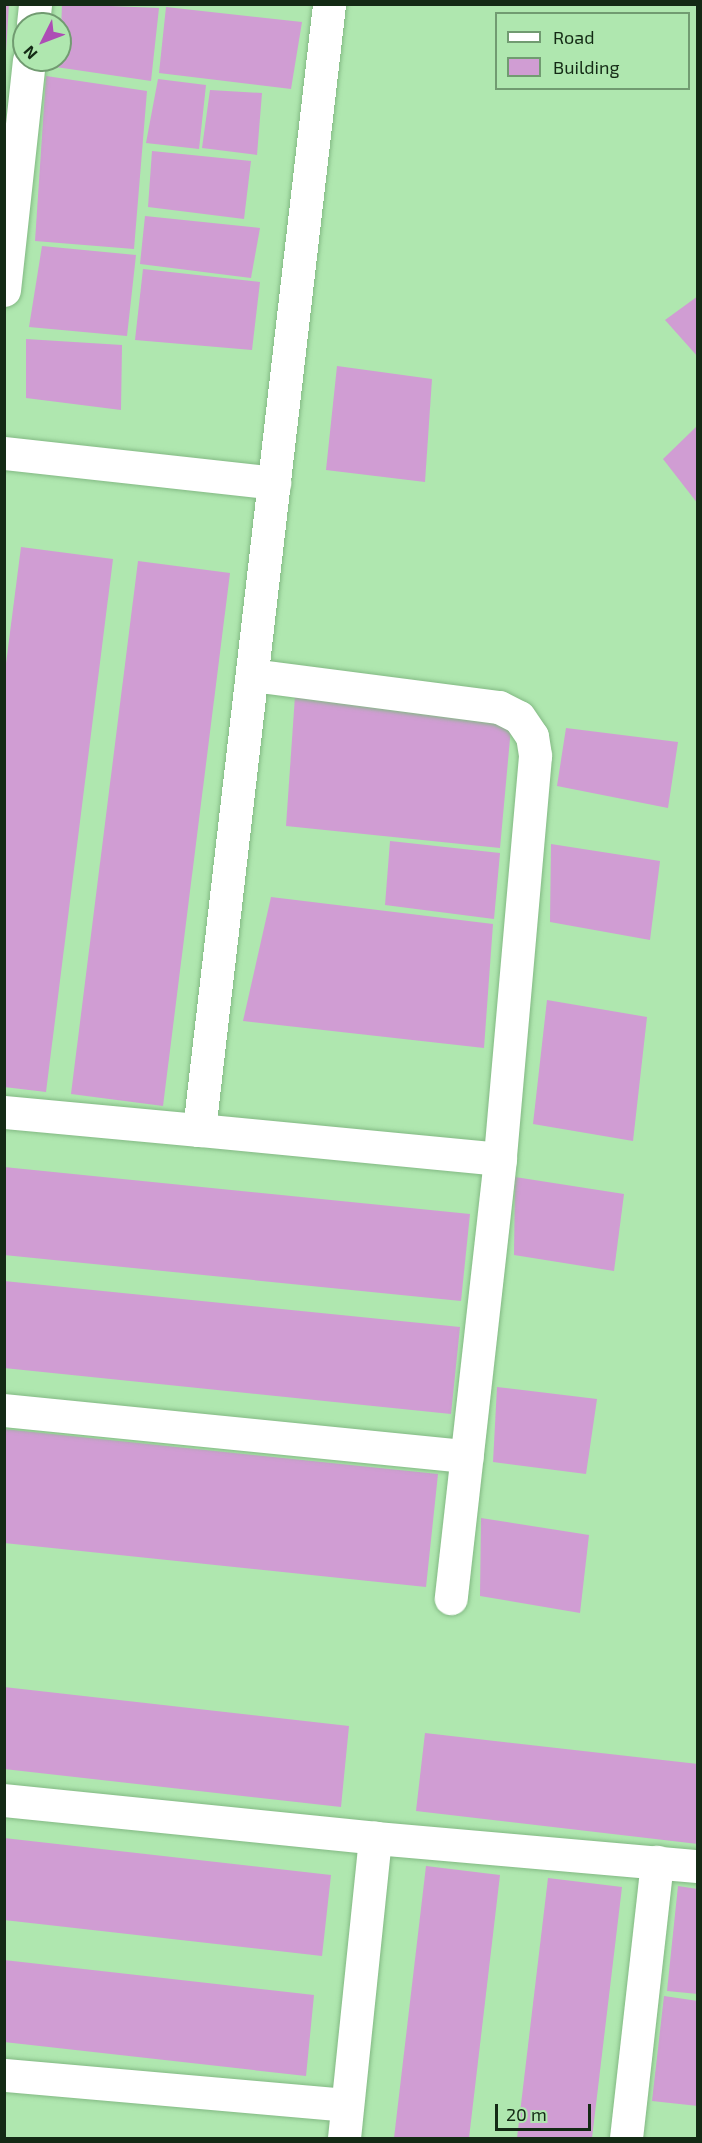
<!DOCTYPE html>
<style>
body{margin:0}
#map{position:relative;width:702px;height:2143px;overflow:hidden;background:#afe7af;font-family:"Exo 2",sans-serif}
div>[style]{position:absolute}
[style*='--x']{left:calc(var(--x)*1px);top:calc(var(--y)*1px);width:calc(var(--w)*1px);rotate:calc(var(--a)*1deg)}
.building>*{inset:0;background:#d09dd3}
.roads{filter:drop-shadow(0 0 2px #83b984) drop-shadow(0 0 2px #83b984)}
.minor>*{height:33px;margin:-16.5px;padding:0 16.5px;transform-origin:16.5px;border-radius:16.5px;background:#fff}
span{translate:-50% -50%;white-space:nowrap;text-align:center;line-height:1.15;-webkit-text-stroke:5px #afe7af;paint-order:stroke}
.frame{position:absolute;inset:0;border:6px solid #142a15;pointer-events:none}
.legend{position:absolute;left:495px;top:12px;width:195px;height:78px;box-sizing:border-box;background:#afe7af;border:2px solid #719b71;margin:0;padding:8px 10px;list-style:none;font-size:18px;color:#142a15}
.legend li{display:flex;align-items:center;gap:12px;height:30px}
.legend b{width:30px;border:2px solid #719b71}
.north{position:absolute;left:12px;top:12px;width:60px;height:60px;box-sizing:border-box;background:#afe7af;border:2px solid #719b71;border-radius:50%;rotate:228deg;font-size:16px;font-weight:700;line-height:24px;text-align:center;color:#142a15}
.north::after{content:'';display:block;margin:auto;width:21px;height:27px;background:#ad4db5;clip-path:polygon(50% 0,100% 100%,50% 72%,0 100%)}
.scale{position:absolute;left:495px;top:2104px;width:96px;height:27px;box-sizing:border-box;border:3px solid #142a15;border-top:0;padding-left:8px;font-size:18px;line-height:21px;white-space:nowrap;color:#142a15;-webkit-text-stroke:4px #afe7af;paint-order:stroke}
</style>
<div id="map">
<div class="building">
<div style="clip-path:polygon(4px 4px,9px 4px,6px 52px,4px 52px)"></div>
<div style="clip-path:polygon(62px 4px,159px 8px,151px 81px,49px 66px,50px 60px,60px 60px)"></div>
<div style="clip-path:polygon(166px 7px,302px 22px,291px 89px,159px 73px)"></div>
<div style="clip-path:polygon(46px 76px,147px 91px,134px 249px,35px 241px)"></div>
<div style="clip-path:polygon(158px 79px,206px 85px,199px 149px,146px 143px)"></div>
<div style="clip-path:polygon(210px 90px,262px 93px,257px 155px,202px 148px)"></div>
<div style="clip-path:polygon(152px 151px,251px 161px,244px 219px,148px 207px)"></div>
<div style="clip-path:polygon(145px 216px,260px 228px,251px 278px,140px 264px)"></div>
<div style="clip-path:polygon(42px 246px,136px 255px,127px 336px,29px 327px)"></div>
<div style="clip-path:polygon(143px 269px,260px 282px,252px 350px,135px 340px)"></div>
<div style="clip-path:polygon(698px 296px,698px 357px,665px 320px)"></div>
<div style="clip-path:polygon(26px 339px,122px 345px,121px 410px,26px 398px)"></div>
<div style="clip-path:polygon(337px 366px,432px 379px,425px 482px,326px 470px)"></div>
<div style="clip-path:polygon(698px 425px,698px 504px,663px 459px)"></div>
<div style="clip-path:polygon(21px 547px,113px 559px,46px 1092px,4px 1087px,4px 679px)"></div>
<div style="clip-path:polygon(138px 561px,230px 573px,163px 1106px,71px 1094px)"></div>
<div style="clip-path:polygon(295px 696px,512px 717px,500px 848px,286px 826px)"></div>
<div style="clip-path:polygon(566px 728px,678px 742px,668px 808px,557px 786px)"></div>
<div style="clip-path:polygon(390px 841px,500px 853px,494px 919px,385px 905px)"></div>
<div style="clip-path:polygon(551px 844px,660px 861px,650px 940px,550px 922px)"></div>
<div style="clip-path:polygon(271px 897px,493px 924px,484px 1048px,243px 1021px)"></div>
<div style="clip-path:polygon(547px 1000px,647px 1017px,633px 1141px,533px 1124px)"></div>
<div style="clip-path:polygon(4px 1167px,470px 1214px,461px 1301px,4px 1255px)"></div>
<div style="clip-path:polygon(515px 1177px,624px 1194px,614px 1271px,514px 1255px)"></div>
<div style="clip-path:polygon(4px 1281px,460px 1327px,451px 1414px,4px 1368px)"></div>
<div style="clip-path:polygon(497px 1387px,597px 1399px,586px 1474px,493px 1462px)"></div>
<div style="clip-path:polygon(4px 1429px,438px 1474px,426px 1587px,4px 1543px)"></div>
<div style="clip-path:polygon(481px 1518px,589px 1535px,580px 1613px,480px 1596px)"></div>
<div style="clip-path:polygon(4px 1687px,349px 1726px,341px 1807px,4px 1769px)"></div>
<div style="clip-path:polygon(425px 1733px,698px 1764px,698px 1844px,416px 1811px)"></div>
<div style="clip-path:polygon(4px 1838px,331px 1875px,322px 1956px,4px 1920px)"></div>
<div style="clip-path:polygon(426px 1866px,500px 1875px,469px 2138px,394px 2138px)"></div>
<div style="clip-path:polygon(548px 1878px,622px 1887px,592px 2138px,517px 2138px)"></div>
<div style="clip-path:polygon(678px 1886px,698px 1889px,698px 1994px,667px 1991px)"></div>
<div style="clip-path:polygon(4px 1960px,314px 1995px,306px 2076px,4px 2042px)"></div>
<div style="clip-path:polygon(664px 1996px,698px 2001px,698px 2106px,652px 2101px)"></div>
</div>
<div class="roads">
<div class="minor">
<div style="--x:33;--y:24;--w:20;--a:-84"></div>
<div style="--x:4;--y:290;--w:231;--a:-83.8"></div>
<div style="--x:4;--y:453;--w:272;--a:6.3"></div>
<div style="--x:252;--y:675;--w:249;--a:7.4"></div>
<div style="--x:499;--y:707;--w:22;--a:27"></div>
<div style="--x:519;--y:717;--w:23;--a:56"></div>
<div style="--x:532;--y:736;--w:20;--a:81"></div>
<div style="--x:535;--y:756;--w:405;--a:95"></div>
<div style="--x:500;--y:1159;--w:442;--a:96.4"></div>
<div style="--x:4;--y:1112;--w:196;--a:5.3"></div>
<div style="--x:199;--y:1130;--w:1133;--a:-83.41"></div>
<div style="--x:199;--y:1130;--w:302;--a:5.5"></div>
<div style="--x:4;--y:1410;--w:465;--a:5.7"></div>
<div style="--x:4;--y:1800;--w:373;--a:5.8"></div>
<div style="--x:4;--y:2075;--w:344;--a:5"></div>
<div style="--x:344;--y:2138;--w:302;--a:-84.1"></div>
<div style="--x:375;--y:1838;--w:324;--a:5"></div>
<div style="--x:626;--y:2138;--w:278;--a:-83.6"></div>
</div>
</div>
<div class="frame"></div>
<ul class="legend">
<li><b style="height:8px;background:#fff"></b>Road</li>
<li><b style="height:16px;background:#d09dd3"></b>Building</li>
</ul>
<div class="north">N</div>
<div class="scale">20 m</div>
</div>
